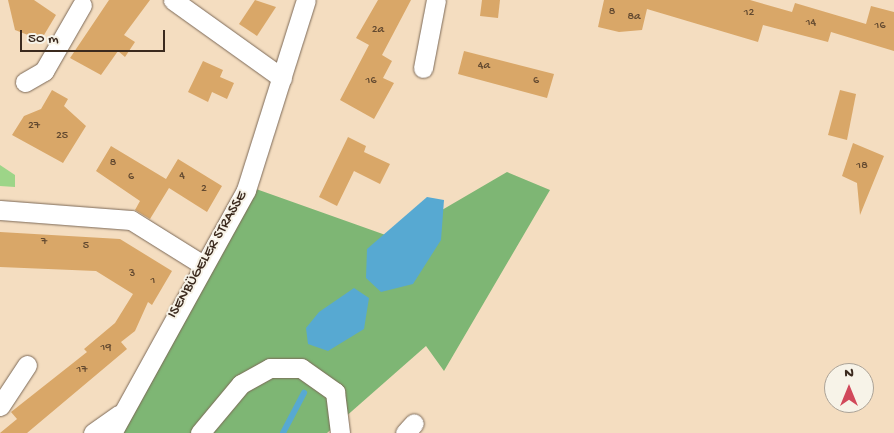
<!DOCTYPE html>
<meta charset="utf-8">
<style>
body{margin:0}
#map{position:relative;width:894px;height:433px;overflow:hidden;background:#f4ddc0;font-family:"Gochi Hand",sans-serif}
div>[style]{position:absolute}
[style*='--x']{left:calc(var(--x)*1px);top:calc(var(--y)*1px);width:calc(var(--w)*1px);rotate:calc(var(--a)*1deg)}
.green>*{inset:0;background:#9dd588}
.forest>*{inset:0;background:#7eb674}
.water>*{inset:0;background:#57a9d2}
.stream>*{height:5.5px;margin:-2.75px;padding:0 2.75px;transform-origin:2.75px;border-radius:2.75px;background:#57a9d2}
.building>*{inset:0;background:#d9a768}
.roads{filter:drop-shadow(0 0 1px #7c6957) drop-shadow(0 0 1px #7c6957)}
.minor>*{height:19px;margin:-9.5px;padding:0 9.5px;transform-origin:9.5px;border-radius:9.5px;background:#fff}
span{translate:-50% -50%;white-space:nowrap;text-align:center;line-height:1.15;-webkit-text-stroke:4px #f7f3e8;paint-order:stroke}
.number-label{font-size:12px;color:#624930}
.number-label span{-webkit-text-stroke-width:0}
.street-label{font-size:15px;color:#3b2a1e}
.north{position:absolute;left:824px;top:363px;width:50px;height:50px;box-sizing:border-box;background:#f7f3e8;border:1px solid #aca397;border-radius:50%;rotate:0deg;font-size:14px;font-weight:700;line-height:20px;text-align:center;color:#3b2a1e}
.north::after{content:'';display:block;margin:auto;width:18px;height:22px;background:#d1495b;clip-path:polygon(50% 0,100% 100%,50% 72%,0 100%)}
.scale{position:absolute;left:20px;top:30px;width:145px;height:22px;box-sizing:border-box;border:2px solid #3b2a1e;border-top:0;padding-left:6px;font-size:15px;line-height:18px;white-space:nowrap;color:#3b2a1e;-webkit-text-stroke:4px #f7f3e8;paint-order:stroke}
</style>
<div id="map">
<div class="green">
<div style="clip-path:polygon(0 165px,15px 175px,15px 187px,0 186px)"></div>
</div>
<div class="forest">
<div style="clip-path:polygon(507px 172px,550px 190px,444px 371px,426px 346px,327px 433px,115px 433px,248px 186px,394px 238px)"></div>
</div>
<div class="water">
<div style="clip-path:polygon(427px 197px,444px 200px,441px 240px,413px 284px,381px 292px,366px 278px,367px 249px)"></div>
<div style="clip-path:polygon(354px 288px,369px 298px,364px 329px,328px 351px,308px 344px,306px 328px,319px 312px)"></div>
</div>
<div class="stream">
<div style="--x:283;--y:433;--w:45;--a:-62.3"></div>
</div>
<div class="building">
<div style="clip-path:polygon(8px 0,34px 0,56px 15px,41px 40px,15px 30px)"></div>
<div style="clip-path:polygon(109px 0,150px 0,124px 35px,135px 42px,125px 57px,118px 51px,101px 75px,70px 58px)"></div>
<div style="clip-path:polygon(255px 0,276px 7px,257px 36px,239px 24px)"></div>
<div style="clip-path:polygon(378px 0,411px 0,382px 55px,392px 61px,383px 78px,394px 83px,374px 119px,340px 100px,369px 45px,356px 38px)"></div>
<div style="clip-path:polygon(482px 0,500px 0,498px 18px,480px 16px)"></div>
<div style="clip-path:polygon(604px 0,750px 0,792px 12px,795px 3px,866px 24px,871px 6px,894px 12px,894px 51px,831px 32px,828px 42px,763px 25px,758px 42px,647px 9px,642px 30px,619px 32px,598px 27px)"></div>
<div style="clip-path:polygon(464px 51px,554px 74px,547px 98px,458px 74px)"></div>
<div style="clip-path:polygon(203px 61px,223px 70px,220px 77px,234px 83px,227px 99px,212px 92px,208px 102px,188px 92px)"></div>
<div style="clip-path:polygon(52px 90px,68px 99px,64px 106px,86px 126px,63px 163px,12px 135px,24px 116px,41px 109px)"></div>
<div style="clip-path:polygon(840px 90px,856px 94px,847px 140px,828px 135px)"></div>
<div style="clip-path:polygon(348px 137px,366px 146px,364px 152px,390px 164px,380px 184px,354px 171px,337px 206px,319px 197px)"></div>
<div style="clip-path:polygon(853px 143px,884px 156px,860px 215px,857px 183px,842px 176px)"></div>
<div style="clip-path:polygon(111px 146px,166px 179px,178px 159px,222px 186px,207px 212px,169px 188px,150px 219px,135px 210px,140px 201px,96px 171px)"></div>
<div style="clip-path:polygon(0 232px,120px 239px,172px 271px,152px 305px,148px 302px,135px 331px,121px 342px,127px 349px,27px 433px,0 433px,17px 419px,11px 412px,87px 352px,84px 349px,115px 323px,133px 294px,96px 271px,0 267px)"></div>
</div>
<div class="roads">
<div class="minor">
<div style="--x:173;--y:0;--w:134;--a:35.6"></div>
<div style="--x:423;--y:68;--w:69;--a:-79.2"></div>
<div style="--x:25;--y:82;--w:22;--a:-30"></div>
<div style="--x:44;--y:71;--w:76;--a:-60.1"></div>
<div style="--x:0;--y:210;--w:131;--a:4.4"></div>
<div style="--x:131;--y:220;--w:85;--a:32"></div>
<div style="--x:0;--y:406;--w:49;--a:-56.6"></div>
<div style="--x:93;--y:433;--w:32;--a:-35"></div>
<div style="--x:112;--y:433;--w:277;--a:-61.1"></div>
<div style="--x:246;--y:190;--w:199;--a:-72.5"></div>
<div style="--x:200;--y:433;--w:64;--a:-50.1"></div>
<div style="--x:241;--y:384;--w:33;--a:-29"></div>
<div style="--x:270;--y:368;--w:31;--a:0"></div>
<div style="--x:301;--y:368;--w:42;--a:35.2"></div>
<div style="--x:335;--y:392;--w:41;--a:83"></div>
<div style="--x:405;--y:433;--w:13;--a:-48"></div>
</div>
</div>
<div class="number-label">
<span style="left:612px;top:13px">8</span>
<span style="left:749px;top:14px">12</span>
<span style="left:634px;top:18px">8a</span>
<span style="left:811px;top:24px">14</span>
<span style="left:880px;top:27px">16</span>
<span style="left:378px;top:31px">2a</span>
<span style="left:484px;top:67px">4a</span>
<span style="left:371px;top:82px">16</span>
<span style="left:536px;top:82px">6</span>
<span style="left:34px;top:127px">27</span>
<span style="left:62px;top:137px">25</span>
<span style="left:113px;top:164px">8</span>
<span style="left:862px;top:167px">18</span>
<span style="left:182px;top:177px">4</span>
<span style="left:131px;top:178px">6</span>
<span style="left:204px;top:190px">2</span>
<span style="left:44px;top:243px">7</span>
<span style="left:86px;top:247px">5</span>
<span style="left:132px;top:275px">3</span>
<span style="left:153px;top:282px">1</span>
<span style="left:106px;top:349px">19</span>
<span style="left:82px;top:371px">17</span>
</div>
<div class="street-label">
<span style="left:208px;top:255px;rotate:-60deg">ISENBÜGELER STRASSE</span>
</div>
<div class="north">N</div>
<div class="scale">50 m</div>
</div>
